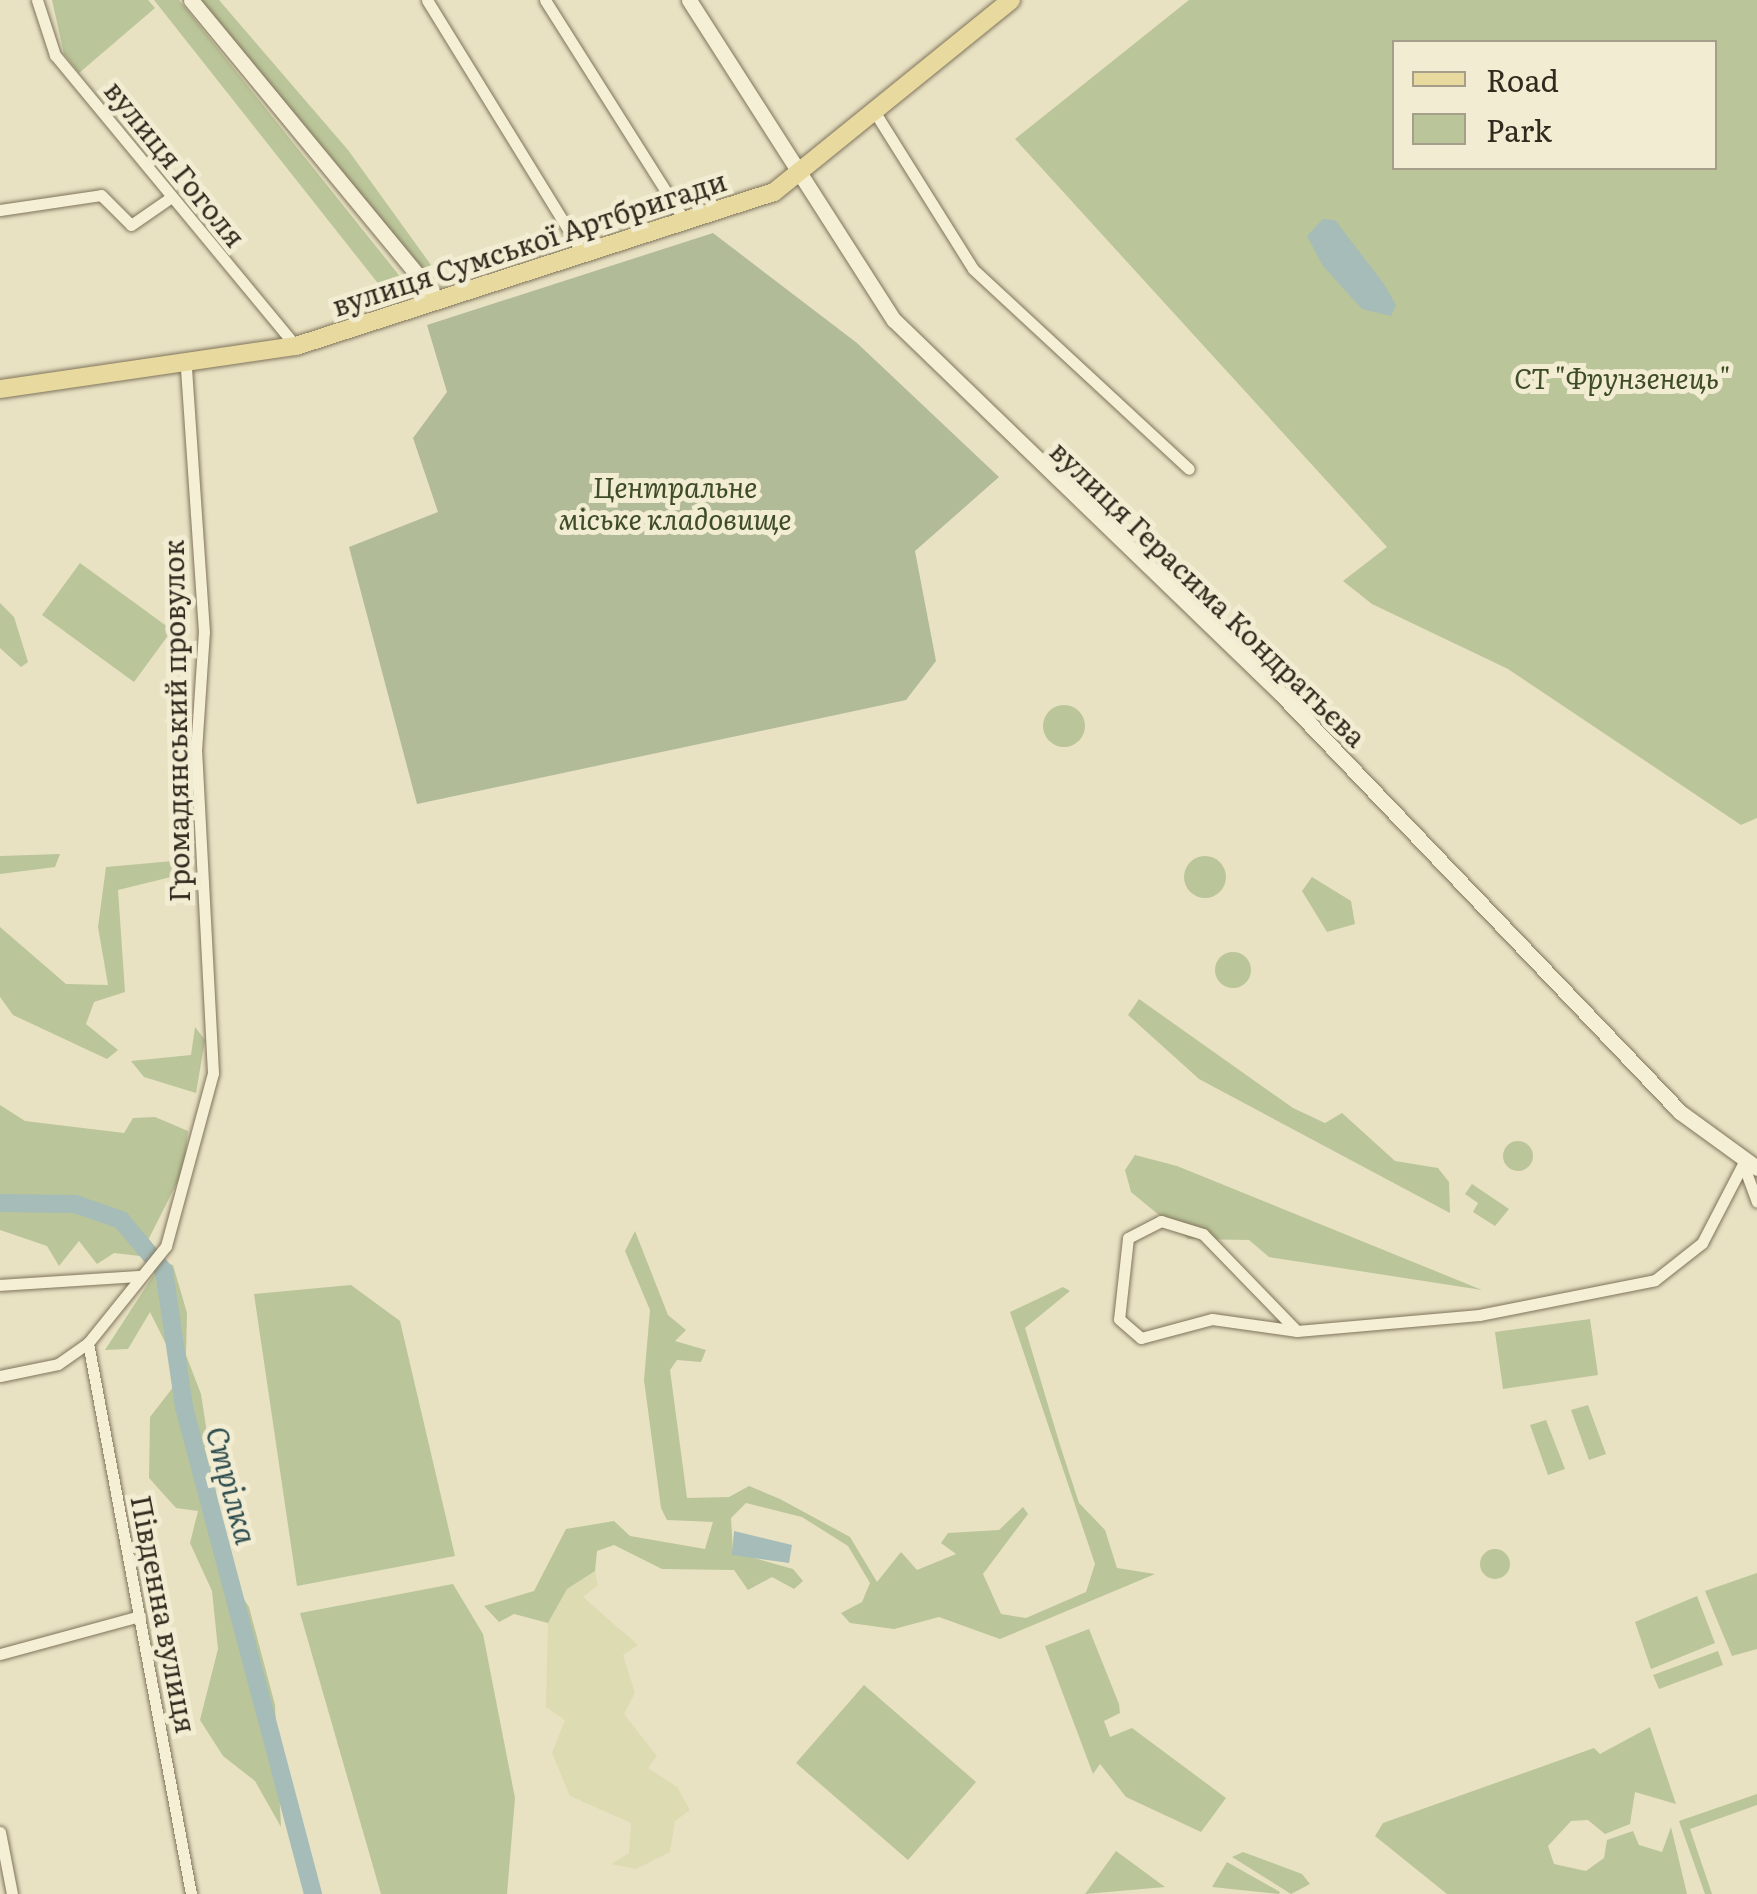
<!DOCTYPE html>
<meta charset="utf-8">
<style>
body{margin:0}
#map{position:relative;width:1757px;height:1894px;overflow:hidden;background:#e8e2c3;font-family:Literata,serif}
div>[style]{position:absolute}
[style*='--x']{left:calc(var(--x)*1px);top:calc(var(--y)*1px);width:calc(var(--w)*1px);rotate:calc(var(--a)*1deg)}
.farmland>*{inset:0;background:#dddbb2}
.green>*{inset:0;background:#bac599}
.round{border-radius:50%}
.cemetery>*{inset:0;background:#b2bb97}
.water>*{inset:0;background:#a5bcb8}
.river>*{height:18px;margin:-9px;padding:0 9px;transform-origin:9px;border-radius:9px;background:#a5bcb8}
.roads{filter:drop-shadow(0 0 2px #80745c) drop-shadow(0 0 2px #80745c)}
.street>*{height:11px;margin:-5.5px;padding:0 5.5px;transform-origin:5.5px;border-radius:5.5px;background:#f4efd5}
.secondary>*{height:15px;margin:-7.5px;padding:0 7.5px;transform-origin:7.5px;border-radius:7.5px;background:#f4efd5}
.primary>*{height:18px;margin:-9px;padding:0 9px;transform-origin:9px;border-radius:9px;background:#e8da9f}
span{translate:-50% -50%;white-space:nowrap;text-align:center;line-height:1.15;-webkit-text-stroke:10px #f1ecd2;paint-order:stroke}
.street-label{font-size:28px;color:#322a1e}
.park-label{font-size:28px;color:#3e4c27;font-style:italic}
.water-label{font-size:30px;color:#2f4e50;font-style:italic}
.legend{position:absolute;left:1392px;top:40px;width:325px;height:130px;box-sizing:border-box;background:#f1ecd2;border:2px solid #a59e8a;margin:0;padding:12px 18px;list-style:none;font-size:30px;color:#322a1e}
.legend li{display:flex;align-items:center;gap:20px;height:50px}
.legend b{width:50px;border:2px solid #a59e8a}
</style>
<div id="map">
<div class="farmland">
<div style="clip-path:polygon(595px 1571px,598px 1585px,583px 1597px,638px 1645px,623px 1655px,635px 1693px,624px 1714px,657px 1756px,648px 1768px,677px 1787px,690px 1810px,675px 1821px,670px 1852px,636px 1869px,611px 1864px,629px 1853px,631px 1823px,570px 1796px,552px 1753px,565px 1720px,546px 1707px,548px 1623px,567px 1589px)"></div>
</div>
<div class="green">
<div style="clip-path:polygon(52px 0,148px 0,155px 8px,79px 73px,64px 54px)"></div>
<div style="clip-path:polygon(154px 0,179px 0,410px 289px,401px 298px,388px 296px)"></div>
<div style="clip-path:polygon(200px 0,219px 0,348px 150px,431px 265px,427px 275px)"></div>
<div style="clip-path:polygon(evenodd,1189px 0,1757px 0,1757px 818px,1741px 825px,1508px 669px,1372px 604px,1343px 581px,1387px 547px,1015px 139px,1189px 0,1394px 42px,1714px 42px,1714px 168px,1394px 168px,1394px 42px)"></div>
<div style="clip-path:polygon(80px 563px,172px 630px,134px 682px,42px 615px)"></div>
<div style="clip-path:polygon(0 603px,14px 617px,28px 662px,21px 667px,0 648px)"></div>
<div class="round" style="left:1043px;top:705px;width:42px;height:42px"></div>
<div style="clip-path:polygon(60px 854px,55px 867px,0 874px,0 856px)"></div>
<div class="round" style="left:1184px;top:856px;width:42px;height:42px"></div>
<div style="clip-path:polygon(173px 861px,183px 865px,179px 875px,118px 890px,125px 992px,94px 1002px,86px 1024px,118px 1050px,107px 1059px,13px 1015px,0 997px,0 927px,66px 984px,108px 985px,98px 927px,106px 867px)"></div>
<div style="clip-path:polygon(1312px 877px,1351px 901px,1355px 924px,1327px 932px,1302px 891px)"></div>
<div class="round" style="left:1215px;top:952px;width:36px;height:36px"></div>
<div style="clip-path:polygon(1139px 999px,1293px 1108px,1325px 1123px,1342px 1113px,1395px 1161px,1438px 1168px,1449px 1182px,1450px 1213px,1199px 1079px,1128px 1015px)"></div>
<div style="clip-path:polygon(195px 1027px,205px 1040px,196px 1093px,144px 1077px,131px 1061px,191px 1055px)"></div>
<div style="clip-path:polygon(0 1105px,25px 1121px,124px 1133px,133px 1118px,155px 1117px,188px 1131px,184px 1169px,140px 1256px,114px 1253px,97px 1264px,79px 1241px,59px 1266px,47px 1246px,0 1230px)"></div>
<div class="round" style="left:1503px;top:1141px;width:30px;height:30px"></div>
<div style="clip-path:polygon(1135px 1155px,1177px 1166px,1482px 1290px,1269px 1257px,1249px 1240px,1188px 1239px,1131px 1192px,1125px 1170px)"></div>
<div style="clip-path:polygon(1472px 1184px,1509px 1209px,1495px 1226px,1473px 1212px,1478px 1203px,1465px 1194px)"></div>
<div style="clip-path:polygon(635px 1231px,668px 1315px,686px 1330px,675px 1341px,706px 1350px,701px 1362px,677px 1360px,670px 1370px,687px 1498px,729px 1497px,749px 1486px,780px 1499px,850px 1537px,877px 1582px,901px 1552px,917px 1570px,956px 1554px,941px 1543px,948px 1533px,999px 1530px,1023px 1507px,1028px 1514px,983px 1574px,1001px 1614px,1026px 1618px,1086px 1592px,1095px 1564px,1010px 1312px,1063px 1287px,1070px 1291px,1025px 1328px,1060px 1445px,1079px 1503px,1105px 1530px,1117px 1568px,1155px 1574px,1000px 1639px,939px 1617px,894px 1629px,850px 1623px,841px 1613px,862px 1602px,870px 1583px,848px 1546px,802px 1517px,746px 1503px,731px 1518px,733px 1552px,793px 1569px,803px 1581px,794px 1589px,772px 1577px,748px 1590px,734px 1570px,662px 1569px,614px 1545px,597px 1551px,595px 1571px,567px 1589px,548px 1623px,514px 1614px,499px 1622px,484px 1606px,534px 1591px,566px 1529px,614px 1521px,630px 1536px,705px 1549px,713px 1522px,667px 1520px,661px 1508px,644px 1380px,650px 1310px,625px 1251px)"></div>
<div style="clip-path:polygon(162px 1262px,173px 1265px,187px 1313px,186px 1355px,201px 1394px,229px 1577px,249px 1607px,275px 1705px,281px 1827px,255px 1781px,223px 1756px,200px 1720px,218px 1649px,212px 1591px,190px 1543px,198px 1511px,176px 1508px,149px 1478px,150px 1417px,174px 1386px,171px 1354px,150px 1312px,128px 1349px,105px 1350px)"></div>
<div style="clip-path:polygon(351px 1285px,400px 1321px,455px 1556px,297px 1586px,254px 1294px)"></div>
<div style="clip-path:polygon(1590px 1319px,1598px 1375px,1503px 1389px,1495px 1332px)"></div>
<div style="clip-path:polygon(1588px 1405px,1606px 1454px,1589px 1460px,1571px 1410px)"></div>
<div style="clip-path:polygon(1546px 1420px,1565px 1469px,1548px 1475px,1530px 1425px)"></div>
<div class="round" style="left:1480px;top:1549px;width:30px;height:30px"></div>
<div style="clip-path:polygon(1757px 1573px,1757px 1649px,1732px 1656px,1705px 1591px)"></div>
<div style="clip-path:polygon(453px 1584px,483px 1634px,515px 1798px,507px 1894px,381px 1894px,300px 1613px)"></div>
<div style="clip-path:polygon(1697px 1596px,1715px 1643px,1651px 1669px,1635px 1622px)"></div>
<div style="clip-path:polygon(1089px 1629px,1119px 1704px,1120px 1713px,1104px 1721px,1110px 1737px,1132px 1728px,1226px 1798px,1201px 1832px,1126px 1797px,1100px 1764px,1093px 1774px,1045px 1646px)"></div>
<div style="clip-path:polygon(1718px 1651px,1723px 1665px,1659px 1689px,1653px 1675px)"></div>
<div style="clip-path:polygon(864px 1685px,976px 1782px,908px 1860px,796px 1763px)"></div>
<div style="clip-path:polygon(1650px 1727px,1676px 1804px,1635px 1792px,1630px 1824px,1605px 1834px,1588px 1820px,1571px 1821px,1548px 1846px,1554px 1864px,1586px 1871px,1604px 1858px,1607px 1840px,1633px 1831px,1639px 1845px,1662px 1852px,1671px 1827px,1687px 1894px,1447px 1894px,1375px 1836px,1383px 1823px,1594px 1748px,1600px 1754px)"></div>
<div style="clip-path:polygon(1757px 1794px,1757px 1805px,1690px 1829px,1712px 1894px,1705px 1894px,1679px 1821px)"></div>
<div style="clip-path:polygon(1116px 1851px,1165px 1887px,1085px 1894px)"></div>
<div style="clip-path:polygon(1243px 1852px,1302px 1874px,1310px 1884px,1291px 1894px,1232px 1857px)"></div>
<div style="clip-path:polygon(1227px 1862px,1280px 1892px,1279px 1894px,1212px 1887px)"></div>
</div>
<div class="cemetery">
<div style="clip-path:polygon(713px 233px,857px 343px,999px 477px,915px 551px,936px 661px,906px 700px,417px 804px,349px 547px,438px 512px,413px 438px,447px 392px,427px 325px)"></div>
</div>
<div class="water">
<div style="clip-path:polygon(1323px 219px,1335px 220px,1384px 284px,1396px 305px,1391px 316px,1362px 309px,1323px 266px,1307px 236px)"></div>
<div style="clip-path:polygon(734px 1531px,792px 1545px,789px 1563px,732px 1555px)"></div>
</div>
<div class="river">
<div style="--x:0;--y:1203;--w:75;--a:0.8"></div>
<div style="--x:75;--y:1204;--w:49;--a:19.2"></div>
<div style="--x:121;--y:1220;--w:67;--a:49.9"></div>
<div style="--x:164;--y:1271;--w:137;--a:81.6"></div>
<div style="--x:184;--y:1407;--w:504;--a:75.16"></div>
</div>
<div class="roads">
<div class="street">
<div style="--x:37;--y:0;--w:58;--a:71.9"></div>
<div style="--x:55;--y:55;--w:378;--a:50.4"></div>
<div style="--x:427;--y:0;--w:294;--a:58.4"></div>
<div style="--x:545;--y:0;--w:258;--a:57.7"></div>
<div style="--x:874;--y:111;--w:186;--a:57.9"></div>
<div style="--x:973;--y:269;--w:294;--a:42.8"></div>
<div style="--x:0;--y:210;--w:102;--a:-8.4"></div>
<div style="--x:101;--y:195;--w:42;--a:45"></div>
<div style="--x:131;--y:225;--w:47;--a:-34.7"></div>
<div style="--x:1743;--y:1164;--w:40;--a:69.8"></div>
<div style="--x:0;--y:1285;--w:141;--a:-3.7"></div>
<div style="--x:1297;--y:1331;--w:135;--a:-134.1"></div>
<div style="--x:1203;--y:1234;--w:44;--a:-162.8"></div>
<div style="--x:1161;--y:1221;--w:37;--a:153"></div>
<div style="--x:1128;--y:1238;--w:81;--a:96.3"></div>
<div style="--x:1119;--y:1319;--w:29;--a:41"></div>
<div style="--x:1141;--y:1338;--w:73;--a:-15"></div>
<div style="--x:1212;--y:1319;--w:86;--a:8"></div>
<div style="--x:1297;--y:1331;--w:183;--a:-5"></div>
<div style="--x:1479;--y:1315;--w:179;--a:-11.2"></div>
<div style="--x:1655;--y:1280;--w:60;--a:-38.2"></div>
<div style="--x:1702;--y:1243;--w:89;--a:-62.6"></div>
<div style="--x:88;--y:1343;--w:561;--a:79.41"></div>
<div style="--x:0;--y:1376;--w:59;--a:-11.7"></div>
<div style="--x:58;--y:1364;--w:37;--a:-35"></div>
<div style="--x:88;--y:1343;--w:124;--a:-51.2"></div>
<div style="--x:166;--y:1246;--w:179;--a:-74.8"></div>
<div style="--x:213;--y:1073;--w:322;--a:-93"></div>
<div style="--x:196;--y:751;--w:119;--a:-86.2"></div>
<div style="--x:204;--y:632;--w:265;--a:-93.9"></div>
<div style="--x:0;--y:1654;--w:145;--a:-15.2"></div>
<div style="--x:0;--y:1832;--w:63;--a:79"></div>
</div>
<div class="secondary">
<div style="--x:191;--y:0;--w:389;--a:50.5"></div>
<div style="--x:689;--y:0;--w:380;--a:57.4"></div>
<div style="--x:894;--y:320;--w:538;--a:44.02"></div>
<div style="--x:1281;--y:694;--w:578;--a:46.33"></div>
<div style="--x:1680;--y:1112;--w:95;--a:36"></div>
</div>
<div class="primary">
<div style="--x:0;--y:389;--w:299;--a:-8.3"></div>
<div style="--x:296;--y:346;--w:502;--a:-17.86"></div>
<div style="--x:774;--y:192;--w:305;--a:-39"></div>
</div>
</div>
<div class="street-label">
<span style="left:176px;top:163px;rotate:51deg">вулиця Гоголя</span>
<span style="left:529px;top:242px;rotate:-18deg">вулиця Сумської Артбригади</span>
<span style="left:1209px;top:593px;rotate:44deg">вулиця Герасима Кондратьєва</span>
<span style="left:175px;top:721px;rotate:-91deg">Громадянський провулок</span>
<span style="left:165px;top:1614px;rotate:79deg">Південна вулиця</span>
</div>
<div class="park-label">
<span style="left:1622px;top:377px">СТ "Фрунзенець"</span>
<span style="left:675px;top:502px">Центральне<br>міське кладовище</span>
</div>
<div class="water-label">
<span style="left:233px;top:1485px;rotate:75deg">Стрілка</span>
</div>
<ul class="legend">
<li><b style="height:12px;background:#e8da9f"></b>Road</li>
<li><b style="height:28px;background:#bac599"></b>Park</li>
</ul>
</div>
